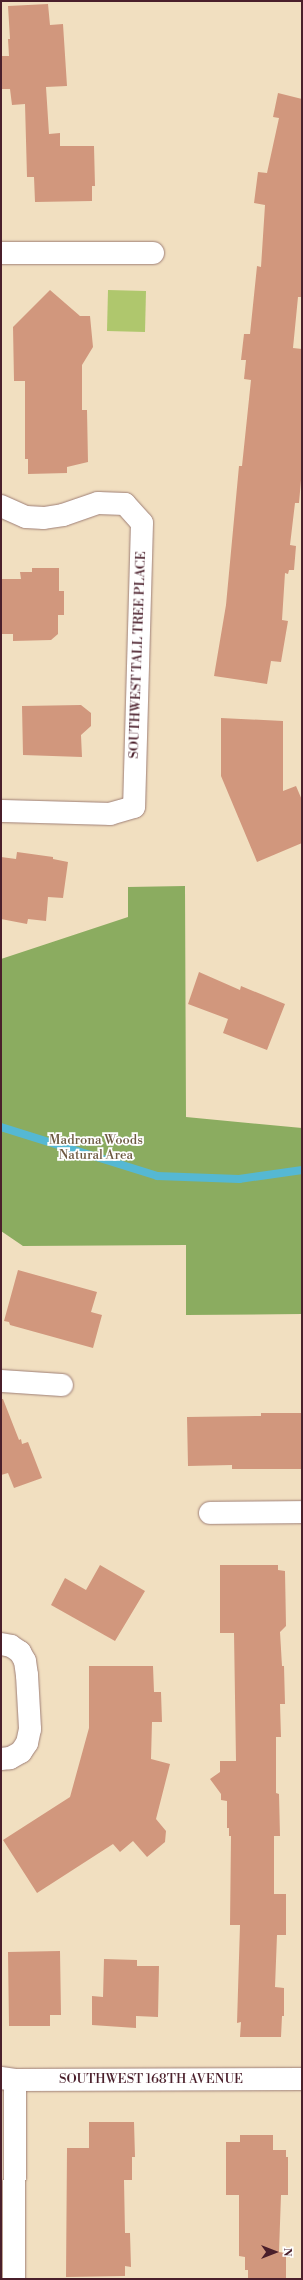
<!DOCTYPE html>
<style>
body{margin:0}
#map{position:relative;width:303px;height:2280px;overflow:hidden;background:#f1dfc0;font-family:"Libre Bodoni",serif}
div>[style]{position:absolute}
[style*='--x']{left:calc(var(--x)*1px);top:calc(var(--y)*1px);width:calc(var(--w)*1px);rotate:calc(var(--a)*1deg)}
.green>*{inset:0;background:#afc76d}
.forest>*{inset:0;background:#8bac60}
.stream>*{height:8px;margin:-4px;padding:0 4px;transform-origin:4px;border-radius:4px;background:#55b8d3}
.building>*{inset:0;background:#d1977d}
.roads{filter:drop-shadow(0 0 1px #9e7f76) drop-shadow(0 0 1px #9e7f76)}
.minor>*{height:22px;margin:-11px;padding:0 11px;transform-origin:11px;border-radius:11px;background:#fff}
span{translate:-50% -50%;white-space:nowrap;text-align:center;line-height:1.15;-webkit-text-stroke:3.5px #fff;paint-order:stroke}
.street-label{font-size:13px;color:#4a1f2b}
.park-label{font-size:13px;color:#6d5a42}
.frame{position:absolute;inset:0;border:2px solid #4a1f2b;pointer-events:none}
.north{position:absolute;left:255px;top:2232px;width:40px;height:40px;-webkit-text-stroke:3px #fff;paint-order:stroke;rotate:90deg;font-size:11px;font-weight:700;line-height:16px;text-align:center;color:#4a1f2b}
.north::after{content:'';display:block;margin:auto;width:14px;height:18px;background:#4a1f2b;clip-path:polygon(50% 0,100% 100%,50% 72%,0 100%)}
</style>
<div id="map">
<div class="green">
<div style="clip-path:polygon(108px 290px,146px 291px,145px 332px,107px 331px)"></div>
</div>
<div class="forest">
<div style="clip-path:polygon(185px 886px,186px 1117px,302px 1128px,302px 1314px,186px 1315px,186px 1245px,23px 1246px,1px 1231px,1px 959px,128px 917px,128px 887px)"></div>
</div>
<div class="stream">
<div style="--x:1;--y:1127;--w:164;--a:17.4"></div>
<div style="--x:157;--y:1176;--w:82;--a:2.1"></div>
<div style="--x:239;--y:1179;--w:64;--a:-8.1"></div>
</div>
<div class="building">
<div style="clip-path:polygon(48px 4px,50px 25px,63px 24px,67px 86px,46px 87px,49px 134px,60px 133px,60px 146px,94px 146px,95px 186px,92px 186px,92px 201px,35px 202px,34px 177px,27px 177px,25px 104px,12px 105px,10px 89px,1px 89px,1px 56px,9px 56px,8px 39px,10px 39px,8px 6px)"></div>
<div style="clip-path:polygon(278px 93px,302px 99px,302px 297px,298px 297px,293px 348px,302px 349px,302px 469px,299px 503px,295px 503px,290px 545px,296px 546px,294px 570px,289px 570px,288px 574px,285px 573px,282px 620px,288px 621px,281px 662px,271px 661px,267px 684px,214px 676px,226px 605px,239px 466px,242px 466px,251px 380px,244px 379px,246px 360px,241px 360px,244px 334px,250px 334px,257px 266px,261px 267px,265px 205px,254px 203px,258px 172px,267px 173px,279px 118px,273px 117px)"></div>
<div style="clip-path:polygon(50px 290px,80px 316px,90px 316px,93px 347px,82px 365px,82px 410px,87px 410px,88px 462px,67px 467px,67px 473px,28px 474px,28px 459px,25px 459px,25px 381px,14px 381px,13px 327px)"></div>
<div style="clip-path:polygon(32px 568px,59px 568px,59px 591px,64px 591px,64px 615px,58px 615px,58px 634px,51px 640px,13px 641px,13px 634px,1px 634px,1px 579px,21px 579px,20px 572px,32px 572px)"></div>
<div style="clip-path:polygon(81px 705px,91px 713px,91px 726px,81px 735px,82px 757px,23px 755px,22px 706px)"></div>
<div style="clip-path:polygon(221px 718px,283px 721px,283px 791px,296px 786px,302px 800px,302px 843px,257px 862px,221px 776px)"></div>
<div style="clip-path:polygon(17px 852px,53px 857px,53px 859px,68px 862px,63px 898px,48px 897px,46px 921px,28px 919px,27px 924px,1px 919px,1px 857px,16px 859px)"></div>
<div style="clip-path:polygon(199px 972px,240px 990px,241px 986px,285px 1004px,267px 1050px,223px 1033px,228px 1019px,188px 1004px)"></div>
<div style="clip-path:polygon(18px 1270px,97px 1292px,91px 1312px,102px 1315px,93px 1348px,10px 1325px,9px 1322px,4px 1321px)"></div>
<div style="clip-path:polygon(1px 1399px,3px 1399px,19px 1440px,21px 1439px,22px 1444px,28px 1442px,42px 1478px,14px 1488px,8px 1473px,1px 1475px)"></div>
<div style="clip-path:polygon(261px 1413px,302px 1413px,302px 1469px,232px 1469px,232px 1465px,188px 1466px,187px 1417px,261px 1416px)"></div>
<div style="clip-path:polygon(100px 1565px,145px 1591px,115px 1641px,51px 1605px,65px 1578px,86px 1590px)"></div>
<div style="clip-path:polygon(220px 1565px,278px 1565px,278px 1570px,285px 1571px,286px 1626px,280px 1632px,282px 1666px,284px 1666px,285px 1704px,280px 1704px,281px 1737px,276px 1737px,276px 1793px,279px 1794px,280px 1836px,274px 1836px,274px 1894px,286px 1894px,286px 1935px,277px 1935px,275px 1987px,284px 1988px,284px 2016px,282px 2016px,281px 2037px,240px 2037px,241px 2022px,237px 2023px,240px 1925px,230px 1925px,231px 1836px,229px 1836px,229px 1828px,227px 1828px,227px 1801px,221px 1800px,221px 1794px,210px 1779px,220px 1772px,220px 1761px,236px 1761px,234px 1633px,220px 1633px)"></div>
<div style="clip-path:polygon(89px 1666px,153px 1666px,154px 1692px,161px 1692px,162px 1722px,152px 1722px,151px 1759px,170px 1764px,156px 1819px,166px 1831px,165px 1842px,147px 1857px,133px 1841px,120px 1852px,113px 1844px,37px 1893px,3px 1840px,70px 1797px,89px 1728px)"></div>
<div style="clip-path:polygon(60px 1951px,61px 2015px,50px 2015px,50px 2026px,9px 2026px,8px 1952px)"></div>
<div style="clip-path:polygon(104px 1959px,137px 1960px,137px 1966px,159px 1966px,158px 2017px,136px 2016px,136px 2028px,92px 2025px,92px 1996px,103px 1997px)"></div>
<div style="clip-path:polygon(89px 2122px,134px 2122px,135px 2157px,132px 2157px,132px 2180px,124px 2180px,125px 2233px,130px 2233px,131px 2267px,125px 2266px,125px 2276px,66px 2277px,67px 2148px,89px 2148px)"></div>
<div style="clip-path:polygon(240px 2135px,273px 2135px,273px 2150px,286px 2150px,286px 2157px,288px 2157px,288px 2195px,281px 2195px,279px 2252px,286px 2253px,286px 2279px,248px 2279px,248px 2270px,245px 2270px,245px 2257px,239px 2256px,239px 2195px,226px 2195px,226px 2142px,240px 2142px)"></div>
</div>
<div class="roads">
<div class="minor">
<div style="--x:1;--y:253;--w:152;--a:0"></div>
<div style="--x:1;--y:506;--w:27;--a:24"></div>
<div style="--x:26;--y:517;--w:18;--a:3"></div>
<div style="--x:44;--y:518;--w:19;--a:-9"></div>
<div style="--x:63;--y:515;--w:37;--a:-19"></div>
<div style="--x:98;--y:503;--w:27;--a:2"></div>
<div style="--x:125;--y:504;--w:25;--a:48"></div>
<div style="--x:142;--y:523;--w:284;--a:91.6"></div>
<div style="--x:134;--y:807;--w:25;--a:164"></div>
<div style="--x:110;--y:814;--w:109;--a:-178.4"></div>
<div style="--x:1;--y:1381;--w:61;--a:3.8"></div>
<div style="--x:210;--y:1513;--w:92;--a:-0.6"></div>
<div style="--x:1;--y:1644;--w:10;--a:11"></div>
<div style="--x:11;--y:1646;--w:11;--a:34"></div>
<div style="--x:20;--y:1652;--w:10;--a:61"></div>
<div style="--x:25;--y:1661;--w:14;--a:82"></div>
<div style="--x:27;--y:1675;--w:54;--a:86.8"></div>
<div style="--x:30;--y:1729;--w:14;--a:102"></div>
<div style="--x:27;--y:1743;--w:11;--a:124"></div>
<div style="--x:21;--y:1752;--w:13;--a:151"></div>
<div style="--x:10;--y:1758;--w:9;--a:174"></div>
<div style="--x:1;--y:2078;--w:14;--a:8"></div>
<div style="--x:15;--y:2080;--w:287;--a:-0.2"></div>
<div style="--x:14;--y:2279;--w:199;--a:-89.7"></div>
</div>
</div>
<div class="street-label">
<span style="left:138px;top:655px;rotate:-88deg">SOUTHWEST TALL TREE PLACE</span>
<span style="left:151px;top:2079px">SOUTHWEST 168TH AVENUE</span>
</div>
<div class="park-label">
<span style="left:96px;top:1148px">Madrona Woods<br>Natural Area</span>
</div>
<div class="frame"></div>
<div class="north">N</div>
</div>
